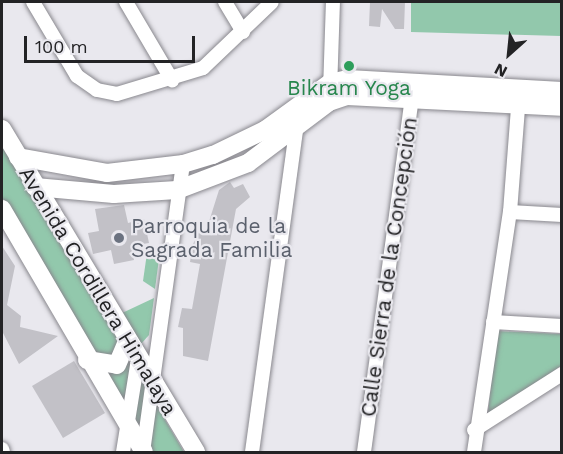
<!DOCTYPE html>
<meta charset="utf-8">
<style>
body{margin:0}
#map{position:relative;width:563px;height:454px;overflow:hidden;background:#e9e8ee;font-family:"Work Sans",sans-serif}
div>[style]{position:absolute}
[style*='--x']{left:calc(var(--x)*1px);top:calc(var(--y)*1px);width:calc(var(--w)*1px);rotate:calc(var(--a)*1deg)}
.green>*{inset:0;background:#92c8ac}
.building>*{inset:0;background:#c2c1c7}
.roads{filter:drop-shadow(0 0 2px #89888e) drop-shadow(0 0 2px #89888e)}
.street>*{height:14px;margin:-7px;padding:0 7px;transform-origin:7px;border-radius:7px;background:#fff}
.secondary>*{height:18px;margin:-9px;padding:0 9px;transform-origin:9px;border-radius:9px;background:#fff}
.dots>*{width:16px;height:16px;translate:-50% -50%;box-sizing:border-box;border:3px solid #e9e8ee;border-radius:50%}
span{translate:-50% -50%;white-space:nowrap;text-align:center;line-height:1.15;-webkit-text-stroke:4.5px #e9e8ee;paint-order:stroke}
.leisure-label{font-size:21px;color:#27864d}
.worship-label{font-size:21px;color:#5b616d}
.left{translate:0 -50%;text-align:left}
.street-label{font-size:21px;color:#232325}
.frame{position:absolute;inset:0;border:3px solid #232325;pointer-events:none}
.north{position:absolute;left:479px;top:24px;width:60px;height:60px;-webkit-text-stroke:4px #e9e8ee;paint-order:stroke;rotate:207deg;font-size:16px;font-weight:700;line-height:24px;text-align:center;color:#232325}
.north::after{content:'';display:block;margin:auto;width:21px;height:27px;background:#232325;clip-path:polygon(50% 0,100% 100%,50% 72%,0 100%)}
.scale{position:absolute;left:24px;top:36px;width:171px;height:27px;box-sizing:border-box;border:3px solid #232325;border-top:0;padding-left:8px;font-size:18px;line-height:21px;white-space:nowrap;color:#232325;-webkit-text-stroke:4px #e9e8ee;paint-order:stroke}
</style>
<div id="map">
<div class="green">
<div style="clip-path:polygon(411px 2px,561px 2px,561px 36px,411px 32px)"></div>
<div style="clip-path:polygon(2px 143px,184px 452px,153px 452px,2px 197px)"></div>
<div style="clip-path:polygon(160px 251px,155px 289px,143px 281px,147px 253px)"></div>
<div style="clip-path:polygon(154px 298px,149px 335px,141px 344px,120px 314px)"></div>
<div style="clip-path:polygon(496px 331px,561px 334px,561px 366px,488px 415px)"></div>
</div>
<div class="building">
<div style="clip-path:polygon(370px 2px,405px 2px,404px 29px,395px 29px,382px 9px,380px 27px,369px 26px)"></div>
<div style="clip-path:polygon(230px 182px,234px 188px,243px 184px,250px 197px,236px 209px,208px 361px,183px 356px,183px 328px,178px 327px,182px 308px,192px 309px,200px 264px,190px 262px,193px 244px,199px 232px,206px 231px,219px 190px)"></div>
<div style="clip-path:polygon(124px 205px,128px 223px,144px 219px,149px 243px,131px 246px,134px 260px,114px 264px,111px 250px,93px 254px,88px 233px,99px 231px,95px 209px)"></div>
<div style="clip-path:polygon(2px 246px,15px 266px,7px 305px,21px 316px,20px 327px,58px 336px,19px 364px,2px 331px)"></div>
<div style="clip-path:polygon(74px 361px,105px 413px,63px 438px,32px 386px)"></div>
</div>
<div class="roads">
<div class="street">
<div style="--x:33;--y:2;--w:86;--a:59.3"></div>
<div style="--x:77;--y:76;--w:24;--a:35"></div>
<div style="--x:97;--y:90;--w:20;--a:11"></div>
<div style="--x:117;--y:94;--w:90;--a:-16.8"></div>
<div style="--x:203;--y:68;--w:95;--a:-43.7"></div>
<div style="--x:126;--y:2;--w:91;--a:59.5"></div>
<div style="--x:225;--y:2;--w:35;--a:59"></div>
<div style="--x:330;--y:91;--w:89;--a:-88.1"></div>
<div style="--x:510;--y:212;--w:52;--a:3.3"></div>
<div style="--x:493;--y:322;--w:69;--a:3.3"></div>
<div style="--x:474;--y:430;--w:104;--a:-32.5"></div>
<div style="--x:2;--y:449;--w:3;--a:72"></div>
<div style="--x:123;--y:452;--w:94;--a:-80.8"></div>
<div style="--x:143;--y:452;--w:291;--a:-82.1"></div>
<div style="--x:252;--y:452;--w:332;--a:-82.2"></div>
<div style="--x:364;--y:452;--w:365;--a:-82.3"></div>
<div style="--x:474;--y:452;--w:243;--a:-81.5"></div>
<div style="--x:510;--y:212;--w:116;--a:-85.6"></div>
</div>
<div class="secondary">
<div style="--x:2;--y:129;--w:377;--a:59"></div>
<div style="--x:18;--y:157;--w:90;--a:10.2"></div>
<div style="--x:107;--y:173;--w:77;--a:-6.8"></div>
<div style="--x:183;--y:164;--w:31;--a:-17"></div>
<div style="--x:213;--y:155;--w:58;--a:-25.7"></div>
<div style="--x:265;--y:130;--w:80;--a:-35.9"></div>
<div style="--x:330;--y:83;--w:18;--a:-13"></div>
<div style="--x:348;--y:79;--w:214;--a:3.2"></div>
<div style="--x:35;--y:187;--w:79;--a:5.1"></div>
<div style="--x:114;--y:194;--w:63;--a:-3.6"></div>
<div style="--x:177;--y:190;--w:76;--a:-20.8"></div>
<div style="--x:248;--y:163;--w:101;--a:-37"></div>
<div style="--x:329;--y:102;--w:18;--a:-19"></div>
<div style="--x:346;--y:96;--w:216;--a:2.9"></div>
<div style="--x:2;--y:209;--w:281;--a:59.7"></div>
<div style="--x:87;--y:360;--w:30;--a:9"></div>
<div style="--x:117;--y:365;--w:26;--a:-67"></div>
</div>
</div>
<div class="dots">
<div style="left:349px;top:66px;background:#2e9e5b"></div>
<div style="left:119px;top:238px;background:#6b7280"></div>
</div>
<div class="leisure-label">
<span style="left:349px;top:88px">Bikram Yoga</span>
</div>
<div class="worship-label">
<span class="left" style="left:131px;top:238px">Parroquia de la<br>Sagrada Familia</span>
</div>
<div class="street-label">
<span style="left:389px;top:267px;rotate:-82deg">Calle Sierra de la Concepción</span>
<span style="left:98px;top:291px;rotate:59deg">Avenida Cordillera Himalaya</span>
</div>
<div class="frame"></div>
<div class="north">N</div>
<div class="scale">100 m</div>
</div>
